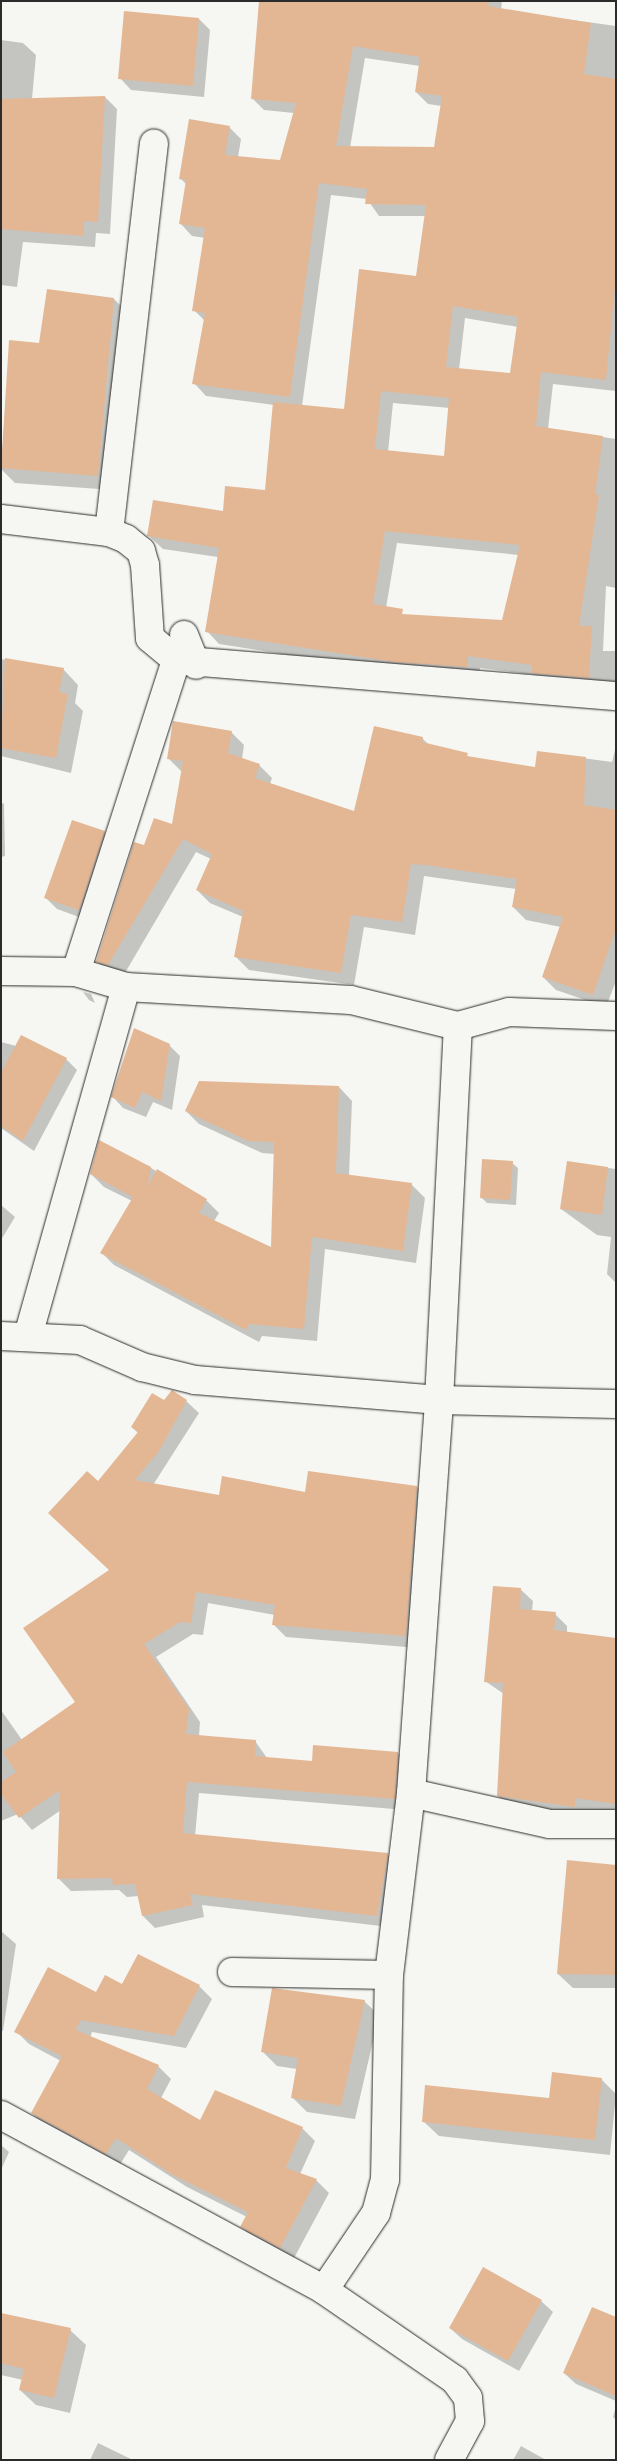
<!DOCTYPE html>
<style>
body{margin:0}
#map{position:relative;width:617px;height:2461px;overflow:hidden;background:#f6f6f2;font-family:"Playpen Sans",sans-serif}
div>[style]{position:absolute}
[style*='--x']{left:calc(var(--x)*1px);top:calc(var(--y)*1px);width:calc(var(--w)*1px);rotate:calc(var(--a)*1deg)}
.shadow>*{inset:0;background:#0003}
.building>*{inset:0;background:#e4b794}
.roads{filter:drop-shadow(0 0 1px #2b2b2b) drop-shadow(0 0 1px #2b2b2b)}
.street>*{height:28px;margin:-14px;padding:0 14px;transform-origin:14px;border-radius:14px;background:#f6f6f2}
span{translate:-50% -50%;white-space:nowrap;text-align:center;line-height:1.15;-webkit-text-stroke:4.5px #f6f6f2;paint-order:stroke}
.frame{position:absolute;inset:0;border:2px solid #2b2b2b;pointer-events:none}
</style>
<div id="map">
<div class="shadow">
<div style="clip-path:polygon(evenodd,423px 1px,502px 1px,501px 10px,616px 26px,616px 391px,553px 384px,548px 429px,616px 439px,616px 588px,606px 586px,603px 651px,616px 651px,616px 691px,546px 685px,536px 675px,480px 668px,479px 679px,408px 674px,219px 644px,207px 631px,218px 557px,163px 549px,150px 537px,154px 502px,224px 512px,266px 491px,274px 405px,206px 396px,194px 383px,205px 321px,194px 310px,205px 238px,192px 236px,180px 223px,186px 184px,180px 178px,229px 127px,241px 139px,238px 157px,281px 161px,294px 113px,264px 110px,252px 98px,423px 1px,365px 58px,420px 66px,416px 92px,428px 104px,442px 106px,436px 148px,350px 148px,365px 58px,423px 1px,331px 195px,367px 199px,379px 216px,426px 216px,417px 277px,345px 411px,302px 406px,331px 195px,423px 1px,465px 318px,518px 327px,512px 375px,459px 370px,465px 318px,423px 1px,393px 403px,450px 408px,445px 458px,388px 452px,393px 403px,423px 1px,397px 543px,519px 555px,503px 622px,408px 616px,386px 608px,397px 543px)"></div>
<div style="clip-path:polygon(199px 19px,210px 30px,204px 97px,131px 90px,120px 78px)"></div>
<div style="clip-path:polygon(1px 40px,23px 43px,36px 55px,32px 99px,105px 97px,117px 109px,110px 234px,96px 233px,95px 247px,23px 242px,17px 287px,1px 285px)"></div>
<div style="clip-path:polygon(48px 290px,114px 299px,129px 314px,113px 490px,15px 483px,1px 469px,10px 341px,40px 344px)"></div>
<div style="clip-path:polygon(1px 659px,63px 669px,78px 685px,75px 703px,83px 711px,71px 773px,1px 756px)"></div>
<div style="clip-path:polygon(231px 732px,244px 745px,242px 759px,259px 765px,272px 778px,270px 784px,355px 813px,422px 738px,429px 745px,472px 758px,536px 768px,538px 752px,612px 762px,616px 746px,616px 981px,606px 1007px,556px 990px,543px 977px,561px 927px,526px 920px,513px 907px,516px 889px,424px 876px,415px 935px,364px 927px,354px 985px,249px 970px,236px 957px,243px 917px,210px 903px,197px 890px,211px 859px,196px 852px,122px 978px,110px 974px,97px 961px,144px 847px,173px 826px,182px 772px,168px 758px)"></div>
<div style="clip-path:polygon(1px 802px,4px 804px,5px 856px,1px 857px)"></div>
<div style="clip-path:polygon(104px 832px,115px 844px,90px 921px,57px 909px,45px 897px)"></div>
<div style="clip-path:polygon(83px 992px,91px 994px,95px 1003px,89px 1000px)"></div>
<div style="clip-path:polygon(1px 1042px,66px 1059px,77px 1070px,34px 1151px,1px 1128px)"></div>
<div style="clip-path:polygon(169px 1045px,180px 1056px,172px 1110px,153px 1102px,146px 1117px,123px 1108px,113px 1097px)"></div>
<div style="clip-path:polygon(339px 1087px,352px 1101px,349px 1176px,412px 1185px,425px 1198px,416px 1263px,325px 1249px,317px 1341px,262px 1336px,259px 1342px,114px 1265px,101px 1252px,132px 1201px,104px 1187px,91px 1174px,151px 1168px,206px 1200px,219px 1213px,214px 1221px,272px 1249px,275px 1154px,262px 1153px,199px 1124px,186px 1111px)"></div>
<div style="clip-path:polygon(512px 1163px,518px 1168px,516px 1205px,487px 1203px,481px 1197px)"></div>
<div style="clip-path:polygon(568px 1163px,616px 1169px,616px 1283px,607px 1274px,611px 1237px,597px 1235px,561px 1209px)"></div>
<div style="clip-path:polygon(1px 1205px,15px 1217px,1px 1240px)"></div>
<div style="clip-path:polygon(186px 1401px,199px 1413px,153px 1485px,220px 1497px,417px 1487px,429px 1499px,418px 1648px,286px 1637px,273px 1624px,275px 1615px,208px 1603px,203px 1635px,193px 1634px,156px 1657px,200px 1722px,199px 1736px,255px 1741px,267px 1758px,313px 1762px,398px 1753px,410px 1766px,406px 1810px,199px 1793px,195px 1836px,387px 1854px,400px 1866px,389px 1927px,202px 1905px,204px 1917px,155px 1928px,143px 1916px,139px 1896px,127px 1897px,119px 1890px,71px 1891px,59px 1879px,61px 1810px,32px 1830px,18px 1814px,1px 1821px,1px 1710px,22px 1740px,119px 1801px,110px 1570px,98px 1483px,138px 1433px,132px 1427px,164px 1402px)"></div>
<div style="clip-path:polygon(520px 1589px,533px 1601px,532px 1611px,555px 1614px,567px 1626px,567px 1633px,616px 1639px,616px 1814px,588px 1810px,587px 1819px,511px 1808px,498px 1796px,504px 1694px,485px 1681px)"></div>
<div style="clip-path:polygon(616px 1866px,616px 1988px,573px 1988px,558px 1974px)"></div>
<div style="clip-path:polygon(1px 1931px,16px 1944px,3px 2031px,1px 2030px)"></div>
<div style="clip-path:polygon(123px 1986px,199px 1986px,212px 1999px,186px 2048px,92px 2032px,90px 2038px,158px 2066px,171px 2079px,161px 2098px,201px 2122px,302px 2128px,315px 2141px,300px 2174px,316px 2180px,329px 2193px,293px 2260px,254px 2239px,242px 2227px,247px 2217px,187px 2187px,129px 2150px,119px 2166px,45px 2126px,32px 2113px,61px 2061px,29px 2044px,16px 2031px)"></div>
<div style="clip-path:polygon(364px 2001px,379px 2015px,355px 2119px,307px 2112px,293px 2098px,297px 2069px,277px 2066px,262px 2051px)"></div>
<div style="clip-path:polygon(601px 2079px,616px 2094px,610px 2155px,439px 2136px,423px 2121px,550px 2099px)"></div>
<div style="clip-path:polygon(1px 2145px,9px 2152px,1px 2170px)"></div>
<div style="clip-path:polygon(541px 2301px,553px 2312px,519px 2371px,462px 2339px,450px 2328px)"></div>
<div style="clip-path:polygon(1px 2314px,70px 2330px,86px 2345px,70px 2413px,36px 2405px,20px 2390px,23px 2380px,1px 2375px)"></div>
<div style="clip-path:polygon(616px 2318px,616px 2401px,576px 2384px,564px 2373px)"></div>
<div style="clip-path:polygon(616px 2406px,616px 2420px,613px 2417px)"></div>
<div style="clip-path:polygon(98px 2443px,133px 2460px,90px 2460px)"></div>
<div style="clip-path:polygon(521px 2446px,546px 2460px,513px 2460px)"></div>
</div>
<div class="building">
<div style="clip-path:polygon(evenodd,259px 1px,489px 1px,488px 6px,591px 23px,584px 74px,616px 79px,616px 275px,606px 380px,541px 372px,536px 426px,603px 436px,595px 494px,599px 495px,579px 626px,592px 626px,589px 678px,532px 673px,532px 665px,468px 656px,467px 667px,394px 662px,205px 632px,219px 548px,147px 536px,153px 500px,223px 511px,225px 486px,265px 490px,273px 402px,344px 409px,359px 269px,416px 276px,426px 205px,365px 204px,367px 189px,319px 183px,290px 397px,192px 384px,205px 313px,192px 311px,205px 228px,179px 224px,186px 180px,179px 179px,189px 119px,230px 126px,225px 155px,280px 160px,296px 103px,251px 99px,259px 1px,353px 46px,420px 57px,415px 92px,442px 96px,434px 147px,336px 146px,353px 46px,259px 1px,453px 306px,518px 317px,510px 373px,446px 367px,453px 306px,259px 1px,381px 391px,449px 398px,444px 456px,375px 449px,381px 391px,259px 1px,385px 531px,520px 545px,502px 620px,402px 614px,403px 609px,373px 604px,385px 531px)"></div>
<div style="clip-path:polygon(124px 11px,199px 18px,193px 86px,118px 79px)"></div>
<div style="clip-path:polygon(105px 96px,98px 222px,84px 221px,83px 236px,1px 229px,1px 99px)"></div>
<div style="clip-path:polygon(47px 289px,114px 298px,98px 476px,1px 468px,9px 340px,39px 343px)"></div>
<div style="clip-path:polygon(5px 658px,64px 668px,59px 692px,68px 694px,56px 758px,1px 748px)"></div>
<div style="clip-path:polygon(173px 721px,232px 731px,228px 753px,260px 764px,255px 778px,354px 811px,374px 726px,423px 737px,422px 742px,468px 753px,467px 756px,535px 767px,537px 751px,586px 757px,584px 805px,616px 810px,616px 928px,593px 995px,542px 977px,563px 917px,512px 907px,517px 879px,426px 865px,411px 864px,402px 922px,351px 915px,341px 973px,234px 957px,243px 911px,196px 890px,212px 854px,183px 839px,108px 965px,96px 962px,134px 842px,144px 845px,154px 818px,172px 824px,183px 761px,167px 759px)"></div>
<div style="clip-path:polygon(72px 820px,105px 831px,79px 910px,44px 898px)"></div>
<div style="clip-path:polygon(134px 1028px,170px 1044px,161px 1101px,142px 1092px,135px 1108px,111px 1097px)"></div>
<div style="clip-path:polygon(21px 1035px,67px 1058px,23px 1141px,1px 1126px,1px 1073px)"></div>
<div style="clip-path:polygon(199px 1081px,339px 1086px,336px 1173px,412px 1183px,403px 1251px,312px 1237px,304px 1329px,249px 1324px,246px 1330px,100px 1253px,133px 1197px,90px 1174px,99px 1140px,151px 1167px,148px 1187px,157px 1169px,207px 1199px,199px 1213px,271px 1247px,274px 1142px,248px 1141px,185px 1111px)"></div>
<div style="clip-path:polygon(482px 1159px,513px 1161px,510px 1200px,480px 1198px)"></div>
<div style="clip-path:polygon(567px 1161px,608px 1167px,602px 1215px,560px 1209px)"></div>
<div style="clip-path:polygon(172px 1390px,187px 1400px,159px 1451px,135px 1480px,219px 1495px,222px 1476px,305px 1492px,308px 1471px,417px 1486px,406px 1636px,272px 1625px,275px 1605px,196px 1592px,191px 1623px,180px 1622px,144px 1644px,189px 1709px,186px 1734px,256px 1740px,255px 1756px,312px 1761px,313px 1745px,398px 1752px,395px 1799px,187px 1782px,183px 1833px,388px 1853px,377px 1916px,190px 1894px,193px 1905px,142px 1916px,135px 1884px,113px 1885px,112px 1878px,57px 1879px,60px 1790px,19px 1818px,1px 1794px,1px 1782px,16px 1772px,3px 1752px,75px 1702px,23px 1628px,109px 1570px,48px 1513px,87px 1471px,98px 1481px,138px 1432px,131px 1427px,152px 1393px,164px 1400px)"></div>
<div style="clip-path:polygon(493px 1586px,521px 1588px,520px 1609px,556px 1612px,554px 1630px,616px 1638px,616px 1804px,575px 1798px,575px 1807px,497px 1796px,503px 1683px,484px 1682px)"></div>
<div style="clip-path:polygon(567px 1860px,616px 1865px,616px 1975px,557px 1974px)"></div>
<div style="clip-path:polygon(138px 1954px,200px 1985px,174px 2036px,80px 2020px,76px 2030px,159px 2065px,147px 2089px,200px 2120px,215px 2090px,303px 2127px,286px 2168px,317px 2179px,280px 2248px,240px 2227px,248px 2212px,173px 2175px,116px 2138px,106px 2154px,31px 2113px,62px 2056px,14px 2032px,48px 1967px,96px 1992px,105px 1975px,122px 1984px)"></div>
<div style="clip-path:polygon(272px 1988px,365px 2000px,341px 2106px,291px 2098px,298px 2058px,261px 2052px)"></div>
<div style="clip-path:polygon(552px 2072px,602px 2078px,595px 2140px,422px 2122px,425px 2085px,549px 2098px)"></div>
<div style="clip-path:polygon(483px 2267px,542px 2300px,508px 2361px,449px 2328px)"></div>
<div style="clip-path:polygon(592px 2307px,616px 2317px,616px 2396px,563px 2373px)"></div>
<div style="clip-path:polygon(1px 2313px,71px 2328px,54px 2398px,19px 2390px,24px 2369px,1px 2363px)"></div>
</div>
<div class="roads">
<div class="street">
<div style="--x:1;--y:519;--w:109;--a:6.9"></div>
<div style="--x:109;--y:532;--w:18;--a:22"></div>
<div style="--x:126;--y:539;--w:19;--a:39"></div>
<div style="--x:141;--y:551;--w:15;--a:74"></div>
<div style="--x:145;--y:565;--w:73;--a:86.1"></div>
<div style="--x:150;--y:638;--w:34;--a:40"></div>
<div style="--x:176;--y:660;--w:441;--a:4.7"></div>
<div style="--x:109;--y:532;--w:391;--a:-83.4"></div>
<div style="--x:184;--y:635;--w:32;--a:68"></div>
<div style="--x:1;--y:971;--w:75;--a:0.8"></div>
<div style="--x:76;--y:972;--w:52;--a:16.7"></div>
<div style="--x:126;--y:987;--w:225;--a:3.3"></div>
<div style="--x:351;--y:1000;--w:110;--a:13.7"></div>
<div style="--x:458;--y:1026;--w:53;--a:-15.4"></div>
<div style="--x:509;--y:1012;--w:107;--a:2.1"></div>
<div style="--x:76;--y:972;--w:328;--a:-72.2"></div>
<div style="--x:1;--y:1336;--w:79;--a:2.9"></div>
<div style="--x:80;--y:1340;--w:68;--a:23.5"></div>
<div style="--x:142;--y:1367;--w:55;--a:13.8"></div>
<div style="--x:195;--y:1380;--w:245;--a:4.7"></div>
<div style="--x:439;--y:1400;--w:177;--a:1.3"></div>
<div style="--x:28;--y:1336;--w:362;--a:-74.3"></div>
<div style="--x:411;--y:1793;--w:142;--a:12.6"></div>
<div style="--x:550;--y:1824;--w:66;--a:0"></div>
<div style="--x:232;--y:1972;--w:157;--a:1.1"></div>
<div style="--x:1;--y:2115;--w:367;--a:28.4"></div>
<div style="--x:324;--y:2290;--w:159;--a:34.5"></div>
<div style="--x:455;--y:2380;--w:22;--a:54"></div>
<div style="--x:468;--y:2398;--w:23;--a:85"></div>
<div style="--x:470;--y:2421;--w:44;--a:118.3"></div>
<div style="--x:324;--y:2290;--w:93;--a:-56"></div>
<div style="--x:376;--y:2213;--w:34;--a:-75"></div>
<div style="--x:385;--y:2180;--w:205;--a:-88.9"></div>
<div style="--x:389;--y:1975;--w:183;--a:-83.1"></div>
<div style="--x:411;--y:1793;--w:394;--a:-85.9"></div>
<div style="--x:439;--y:1400;--w:374;--a:-87.1"></div>
</div>
</div>
<div class="frame"></div>
</div>
